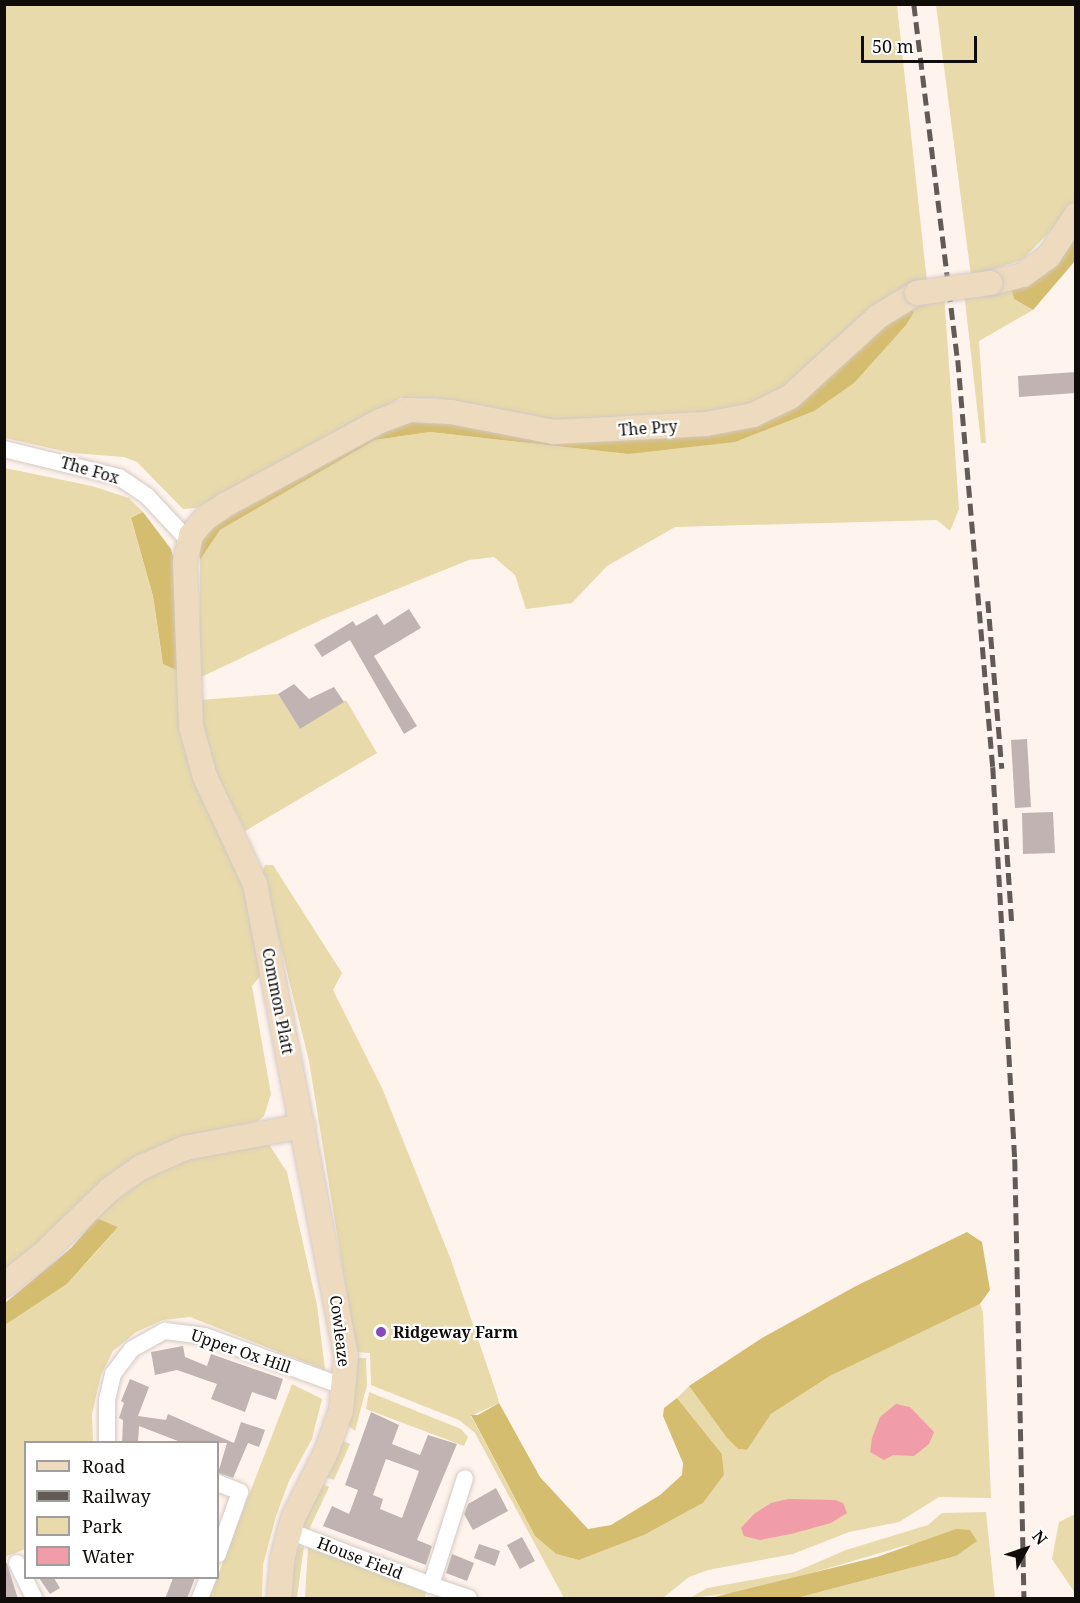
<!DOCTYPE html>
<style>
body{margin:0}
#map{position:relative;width:1080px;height:1603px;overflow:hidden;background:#fff4ed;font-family:"Noto Serif",serif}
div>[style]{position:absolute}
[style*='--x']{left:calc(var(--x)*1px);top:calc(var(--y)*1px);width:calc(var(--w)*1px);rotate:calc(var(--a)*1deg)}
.green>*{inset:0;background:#e8daaa}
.forest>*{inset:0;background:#d5bd6f}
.water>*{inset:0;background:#f09ca9}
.building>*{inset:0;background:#c0b3b1}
.roads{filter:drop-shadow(0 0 2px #d4c9c3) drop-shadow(0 0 2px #d4c9c3)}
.street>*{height:16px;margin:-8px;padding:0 8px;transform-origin:8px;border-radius:8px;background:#fff}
.secondary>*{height:24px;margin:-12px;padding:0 12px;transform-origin:12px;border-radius:12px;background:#eedbbf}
.rail>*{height:4.5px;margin-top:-2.25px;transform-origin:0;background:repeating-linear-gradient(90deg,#615a57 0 12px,transparent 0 18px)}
.bridges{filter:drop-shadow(0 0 2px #d4c9c3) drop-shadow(0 0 2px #d4c9c3)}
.secondary-bridge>*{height:24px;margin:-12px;padding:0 12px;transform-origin:12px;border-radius:12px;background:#eedbbf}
.dots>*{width:16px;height:16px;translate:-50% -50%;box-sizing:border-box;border:3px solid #fff;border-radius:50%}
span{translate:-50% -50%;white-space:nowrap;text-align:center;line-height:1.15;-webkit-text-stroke:4.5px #fff;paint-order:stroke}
.street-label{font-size:16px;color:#100c0a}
.poi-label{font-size:16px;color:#100c0a;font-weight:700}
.left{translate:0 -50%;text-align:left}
.frame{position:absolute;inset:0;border:6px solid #100c0a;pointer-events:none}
.legend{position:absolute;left:24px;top:1441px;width:195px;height:138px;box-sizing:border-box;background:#fff;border:2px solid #9f9e9d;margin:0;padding:8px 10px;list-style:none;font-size:18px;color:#100c0a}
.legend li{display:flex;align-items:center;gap:12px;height:30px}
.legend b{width:30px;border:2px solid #9f9e9d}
.north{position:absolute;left:996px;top:1519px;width:60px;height:60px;-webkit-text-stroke:4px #fff;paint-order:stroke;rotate:50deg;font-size:16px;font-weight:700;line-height:24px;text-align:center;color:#100c0a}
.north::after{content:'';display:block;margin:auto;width:21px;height:27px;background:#100c0a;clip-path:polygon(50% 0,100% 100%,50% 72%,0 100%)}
.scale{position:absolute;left:861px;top:36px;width:116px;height:27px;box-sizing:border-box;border:3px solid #100c0a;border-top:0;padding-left:8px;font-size:18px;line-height:21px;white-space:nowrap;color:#100c0a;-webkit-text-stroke:4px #fff;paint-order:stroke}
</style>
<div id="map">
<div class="green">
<div style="clip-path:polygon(60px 4px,897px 5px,927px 282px,786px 386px,756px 403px,700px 416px,559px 423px,489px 412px,436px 398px,401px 398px,196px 508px,183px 509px,137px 462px,124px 457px,72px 453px,5px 438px,5px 5px)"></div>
<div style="clip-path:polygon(936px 5px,1075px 5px,1075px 198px,1070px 211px,1022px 260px,971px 276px)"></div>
<div style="clip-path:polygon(1011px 288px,1014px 299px,1033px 310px,979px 341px,986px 443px,981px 443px,964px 292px)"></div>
<div style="clip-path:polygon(944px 293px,959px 509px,950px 531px,937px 520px,675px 527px,607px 566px,572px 603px,526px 609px,515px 575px,494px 557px,469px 560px,323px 619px,199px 678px,200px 560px,220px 530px,375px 440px,430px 432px,628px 454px,854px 383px,909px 306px)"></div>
<div style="clip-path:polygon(5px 468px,92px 486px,129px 498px,143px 512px,131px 519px,153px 596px,161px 652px,179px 671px,248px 894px,260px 976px,252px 986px,271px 1094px,264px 1116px,258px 1121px,191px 1135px,140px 1156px,5px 1272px)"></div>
<div style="clip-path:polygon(278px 694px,300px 729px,346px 700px,377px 753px,245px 831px,207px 755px,199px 700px)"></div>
<div style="clip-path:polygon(265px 865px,273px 865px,342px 973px,333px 990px,382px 1088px,451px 1260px,497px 1395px,499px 1403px,471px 1416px,535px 1536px,556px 1554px,579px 1560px,644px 1535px,703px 1503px,724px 1475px,722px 1454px,677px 1398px,689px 1386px,727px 1438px,738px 1449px,747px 1450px,771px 1414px,830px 1376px,980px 1304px,983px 1312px,991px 1498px,939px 1497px,899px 1522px,849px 1532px,793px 1554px,708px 1570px,689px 1577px,663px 1598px,564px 1598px,475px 1433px,459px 1420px,371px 1385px,370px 1353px,356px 1352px,309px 1061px,262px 871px)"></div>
<div style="clip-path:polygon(268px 1143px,287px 1172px,317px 1305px,325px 1370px,190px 1317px,163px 1320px,136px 1332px,113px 1351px,101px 1375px,92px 1414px,93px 1442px,26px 1442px,25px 1549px,5px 1557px,5px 1325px,67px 1284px,98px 1250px,118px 1227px,97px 1218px,125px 1188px,174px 1160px)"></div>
<div style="clip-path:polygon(354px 1358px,366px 1358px,367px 1385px,355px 1431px,346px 1424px)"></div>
<div style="clip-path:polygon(292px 1384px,322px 1399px,312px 1439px,289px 1481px,276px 1516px,263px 1565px,262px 1598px,209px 1598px)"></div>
<div style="clip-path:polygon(369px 1392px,461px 1429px,468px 1437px,464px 1446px,366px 1409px)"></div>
<div style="clip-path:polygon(343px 1441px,350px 1444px,334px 1480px,326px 1477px)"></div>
<div style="clip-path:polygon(321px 1483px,329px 1487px,308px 1532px,302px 1523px)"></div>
<div style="clip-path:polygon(986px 1512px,995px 1598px,797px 1598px,956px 1556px,907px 1545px,751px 1591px,690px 1598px,707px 1588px,795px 1572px,846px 1550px,928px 1525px,942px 1513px)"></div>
<div style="clip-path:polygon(1075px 1514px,1075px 1593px,1052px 1559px,1059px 1522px)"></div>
<div style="clip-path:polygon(304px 1546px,297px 1598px,287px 1598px,295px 1550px)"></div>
<div style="clip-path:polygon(308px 1548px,426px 1591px,425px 1598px,305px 1598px)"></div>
</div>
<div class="forest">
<div style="clip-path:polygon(1075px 227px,1075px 261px,1033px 310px,1014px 299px,1011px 288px)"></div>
<div style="clip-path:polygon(909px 306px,914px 312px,906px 325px,854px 383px,814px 411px,735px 442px,628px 454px,430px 432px,375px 440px,220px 530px,200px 560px,198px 541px,212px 523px,399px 420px,725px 428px)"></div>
<div style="clip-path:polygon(143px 512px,171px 549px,181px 582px,179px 671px,163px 664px,153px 596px,131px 518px)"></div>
<div style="clip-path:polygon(97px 1218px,118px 1227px,67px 1284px,5px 1325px,5px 1303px,71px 1248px)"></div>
<div style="clip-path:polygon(967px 1232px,982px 1242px,990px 1290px,980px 1304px,830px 1376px,771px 1414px,747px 1450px,738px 1449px,727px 1438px,689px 1386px,762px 1338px,856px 1286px)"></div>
<div style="clip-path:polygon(677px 1398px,722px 1454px,724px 1475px,703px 1503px,644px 1535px,579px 1560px,556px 1554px,535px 1536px,471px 1415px,478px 1415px,499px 1403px,540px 1477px,588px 1529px,611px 1525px,660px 1495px,682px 1475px,683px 1463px,663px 1416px,664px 1408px)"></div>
<div style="clip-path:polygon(956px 1529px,970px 1530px,977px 1541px,956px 1556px,797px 1598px,710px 1598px,877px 1557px)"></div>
</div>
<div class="water">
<div style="clip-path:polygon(896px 1404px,910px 1407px,934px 1432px,929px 1444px,914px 1456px,893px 1455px,884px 1460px,870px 1452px,872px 1438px,880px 1417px)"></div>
<div style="clip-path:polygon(788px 1499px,835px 1500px,843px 1503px,847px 1513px,831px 1523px,791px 1534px,760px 1540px,744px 1536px,741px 1528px,754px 1514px,771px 1503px)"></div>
</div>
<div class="building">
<div style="clip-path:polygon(1076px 372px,1076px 393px,1019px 397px,1018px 376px)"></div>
<div style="clip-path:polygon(409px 609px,421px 628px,374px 656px,417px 726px,404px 734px,350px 640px,322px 657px,314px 645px,353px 621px,356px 626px,377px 614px,384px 625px)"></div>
<div style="clip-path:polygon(294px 684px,309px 699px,334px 687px,344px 702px,300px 729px,278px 694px)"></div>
<div style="clip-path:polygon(1027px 739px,1031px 807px,1015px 808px,1011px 740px)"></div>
<div style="clip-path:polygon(1053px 812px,1055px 853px,1023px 854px,1022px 813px)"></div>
<div style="clip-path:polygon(183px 1346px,185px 1357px,207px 1366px,211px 1354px,283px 1379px,276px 1400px,252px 1392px,245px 1412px,211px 1399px,217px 1384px,177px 1370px,155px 1375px,151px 1352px)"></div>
<div style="clip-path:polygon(130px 1379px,149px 1387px,138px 1416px,166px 1420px,168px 1414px,234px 1443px,241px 1422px,265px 1430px,259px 1447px,248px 1443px,233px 1478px,218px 1473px,227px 1443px,183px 1443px,139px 1426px,138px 1443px,122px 1443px,123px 1420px,119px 1418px,124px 1403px,121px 1401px)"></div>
<div style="clip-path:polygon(evenodd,371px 1412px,399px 1425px,392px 1444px,420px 1455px,428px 1435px,457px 1444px,417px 1540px,432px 1546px,426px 1565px,323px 1526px,332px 1506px,349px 1514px,358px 1490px,345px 1485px,371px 1412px,386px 1459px,419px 1471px,402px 1518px,380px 1509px,383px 1499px,373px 1495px,386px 1459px)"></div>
<div style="clip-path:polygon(496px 1488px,508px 1511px,473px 1530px,464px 1514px,468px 1504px)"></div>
<div style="clip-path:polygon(522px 1537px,535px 1561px,520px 1569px,507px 1545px)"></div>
<div style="clip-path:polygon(479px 1544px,500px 1551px,495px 1566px,474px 1558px)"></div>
<div style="clip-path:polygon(452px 1554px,474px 1563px,467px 1581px,446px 1573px)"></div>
<div style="clip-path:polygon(4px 1563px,7px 1563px,18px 1599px,4px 1599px)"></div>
<div style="clip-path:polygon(39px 1578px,54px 1578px,60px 1588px,50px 1594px)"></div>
<div style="clip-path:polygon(173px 1578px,195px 1578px,187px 1599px,165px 1599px)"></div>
</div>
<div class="roads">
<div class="street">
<div style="--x:4;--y:449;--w:118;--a:13.7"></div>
<div style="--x:119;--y:477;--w:34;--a:34"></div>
<div style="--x:147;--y:496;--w:62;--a:47"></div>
<div style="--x:107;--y:1442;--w:42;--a:-90"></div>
<div style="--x:107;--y:1400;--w:27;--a:-77"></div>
<div style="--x:113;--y:1374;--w:31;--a:-53"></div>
<div style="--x:132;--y:1349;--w:38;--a:-29"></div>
<div style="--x:165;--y:1331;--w:40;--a:7.1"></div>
<div style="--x:205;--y:1336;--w:149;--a:20"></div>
<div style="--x:218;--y:1483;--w:24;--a:22"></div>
<div style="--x:240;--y:1492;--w:66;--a:109.5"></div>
<div style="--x:289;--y:1531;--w:152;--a:20.8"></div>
<div style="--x:431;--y:1585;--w:112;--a:-72.4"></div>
<div style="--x:17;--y:1563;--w:39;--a:64"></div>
<div style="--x:431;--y:1585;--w:40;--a:18.9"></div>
<div style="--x:200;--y:1598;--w:22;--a:-68"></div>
</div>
<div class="secondary">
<div style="--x:990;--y:283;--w:34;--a:-14"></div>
<div style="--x:1023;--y:275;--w:32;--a:-36"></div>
<div style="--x:1049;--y:256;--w:49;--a:-56.6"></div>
<div style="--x:4;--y:1285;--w:50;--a:-38.5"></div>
<div style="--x:43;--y:1254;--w:93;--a:-44.1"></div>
<div style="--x:110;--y:1189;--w:39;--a:-35"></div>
<div style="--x:142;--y:1167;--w:47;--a:-23.8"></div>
<div style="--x:185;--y:1148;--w:120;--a:-10.6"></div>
<div style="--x:279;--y:1598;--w:38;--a:-85"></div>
<div style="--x:282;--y:1560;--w:43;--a:-75.3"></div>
<div style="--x:293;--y:1518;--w:76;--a:-63.4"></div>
<div style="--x:327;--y:1450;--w:42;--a:-70.7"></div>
<div style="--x:341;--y:1410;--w:54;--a:-84.7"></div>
<div style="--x:346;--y:1356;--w:481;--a:-100.9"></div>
<div style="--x:255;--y:884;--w:118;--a:-115"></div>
<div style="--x:205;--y:777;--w:53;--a:-105.4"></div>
<div style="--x:191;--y:726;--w:164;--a:-92.1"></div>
<div style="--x:185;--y:562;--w:28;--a:-77"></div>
<div style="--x:191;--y:535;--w:23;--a:-49"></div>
<div style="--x:206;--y:518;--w:25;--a:-34"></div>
<div style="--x:227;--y:504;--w:174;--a:-28.5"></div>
<div style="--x:380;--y:421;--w:32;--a:-20"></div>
<div style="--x:410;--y:410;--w:41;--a:2.8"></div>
<div style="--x:451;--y:412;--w:105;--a:11"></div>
<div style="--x:554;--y:432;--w:152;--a:-3"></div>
<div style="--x:706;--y:424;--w:48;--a:-10.8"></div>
<div style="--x:753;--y:415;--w:41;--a:-25.9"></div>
<div style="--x:790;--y:397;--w:120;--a:-42.3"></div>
<div style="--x:879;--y:316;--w:44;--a:-31.2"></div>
</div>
</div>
<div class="rail">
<div style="--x:914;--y:4;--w:359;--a:83"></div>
<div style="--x:958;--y:360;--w:409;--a:85.1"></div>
<div style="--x:993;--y:767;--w:393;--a:86.8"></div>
<div style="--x:1015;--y:1159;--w:439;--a:88.8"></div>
<div style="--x:988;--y:601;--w:168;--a:85.2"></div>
<div style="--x:1005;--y:819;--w:105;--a:86.2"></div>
</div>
<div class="bridges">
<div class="secondary-bridge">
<div style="--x:917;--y:293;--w:74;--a:-7.8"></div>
</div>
</div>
<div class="dots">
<div style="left:381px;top:1332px;background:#8848be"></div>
</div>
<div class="street-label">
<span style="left:648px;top:428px;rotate:-4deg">The Pry</span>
<span style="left:90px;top:470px;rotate:16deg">The Fox</span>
<span style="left:278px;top:1001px;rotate:79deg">Common Platt</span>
<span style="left:340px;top:1331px;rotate:83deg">Cowleaze</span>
<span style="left:241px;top:1351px;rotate:19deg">Upper Ox Hill</span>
<span style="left:360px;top:1558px;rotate:21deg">House Field</span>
</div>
<div class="poi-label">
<span class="left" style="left:393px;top:1332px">Ridgeway Farm</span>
</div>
<div class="frame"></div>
<ul class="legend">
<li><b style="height:8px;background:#eedbbf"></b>Road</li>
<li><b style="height:8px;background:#615a57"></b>Railway</li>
<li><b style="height:16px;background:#e8daaa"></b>Park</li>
<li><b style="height:16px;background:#f09ca9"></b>Water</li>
</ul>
<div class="north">N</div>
<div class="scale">50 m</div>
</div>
